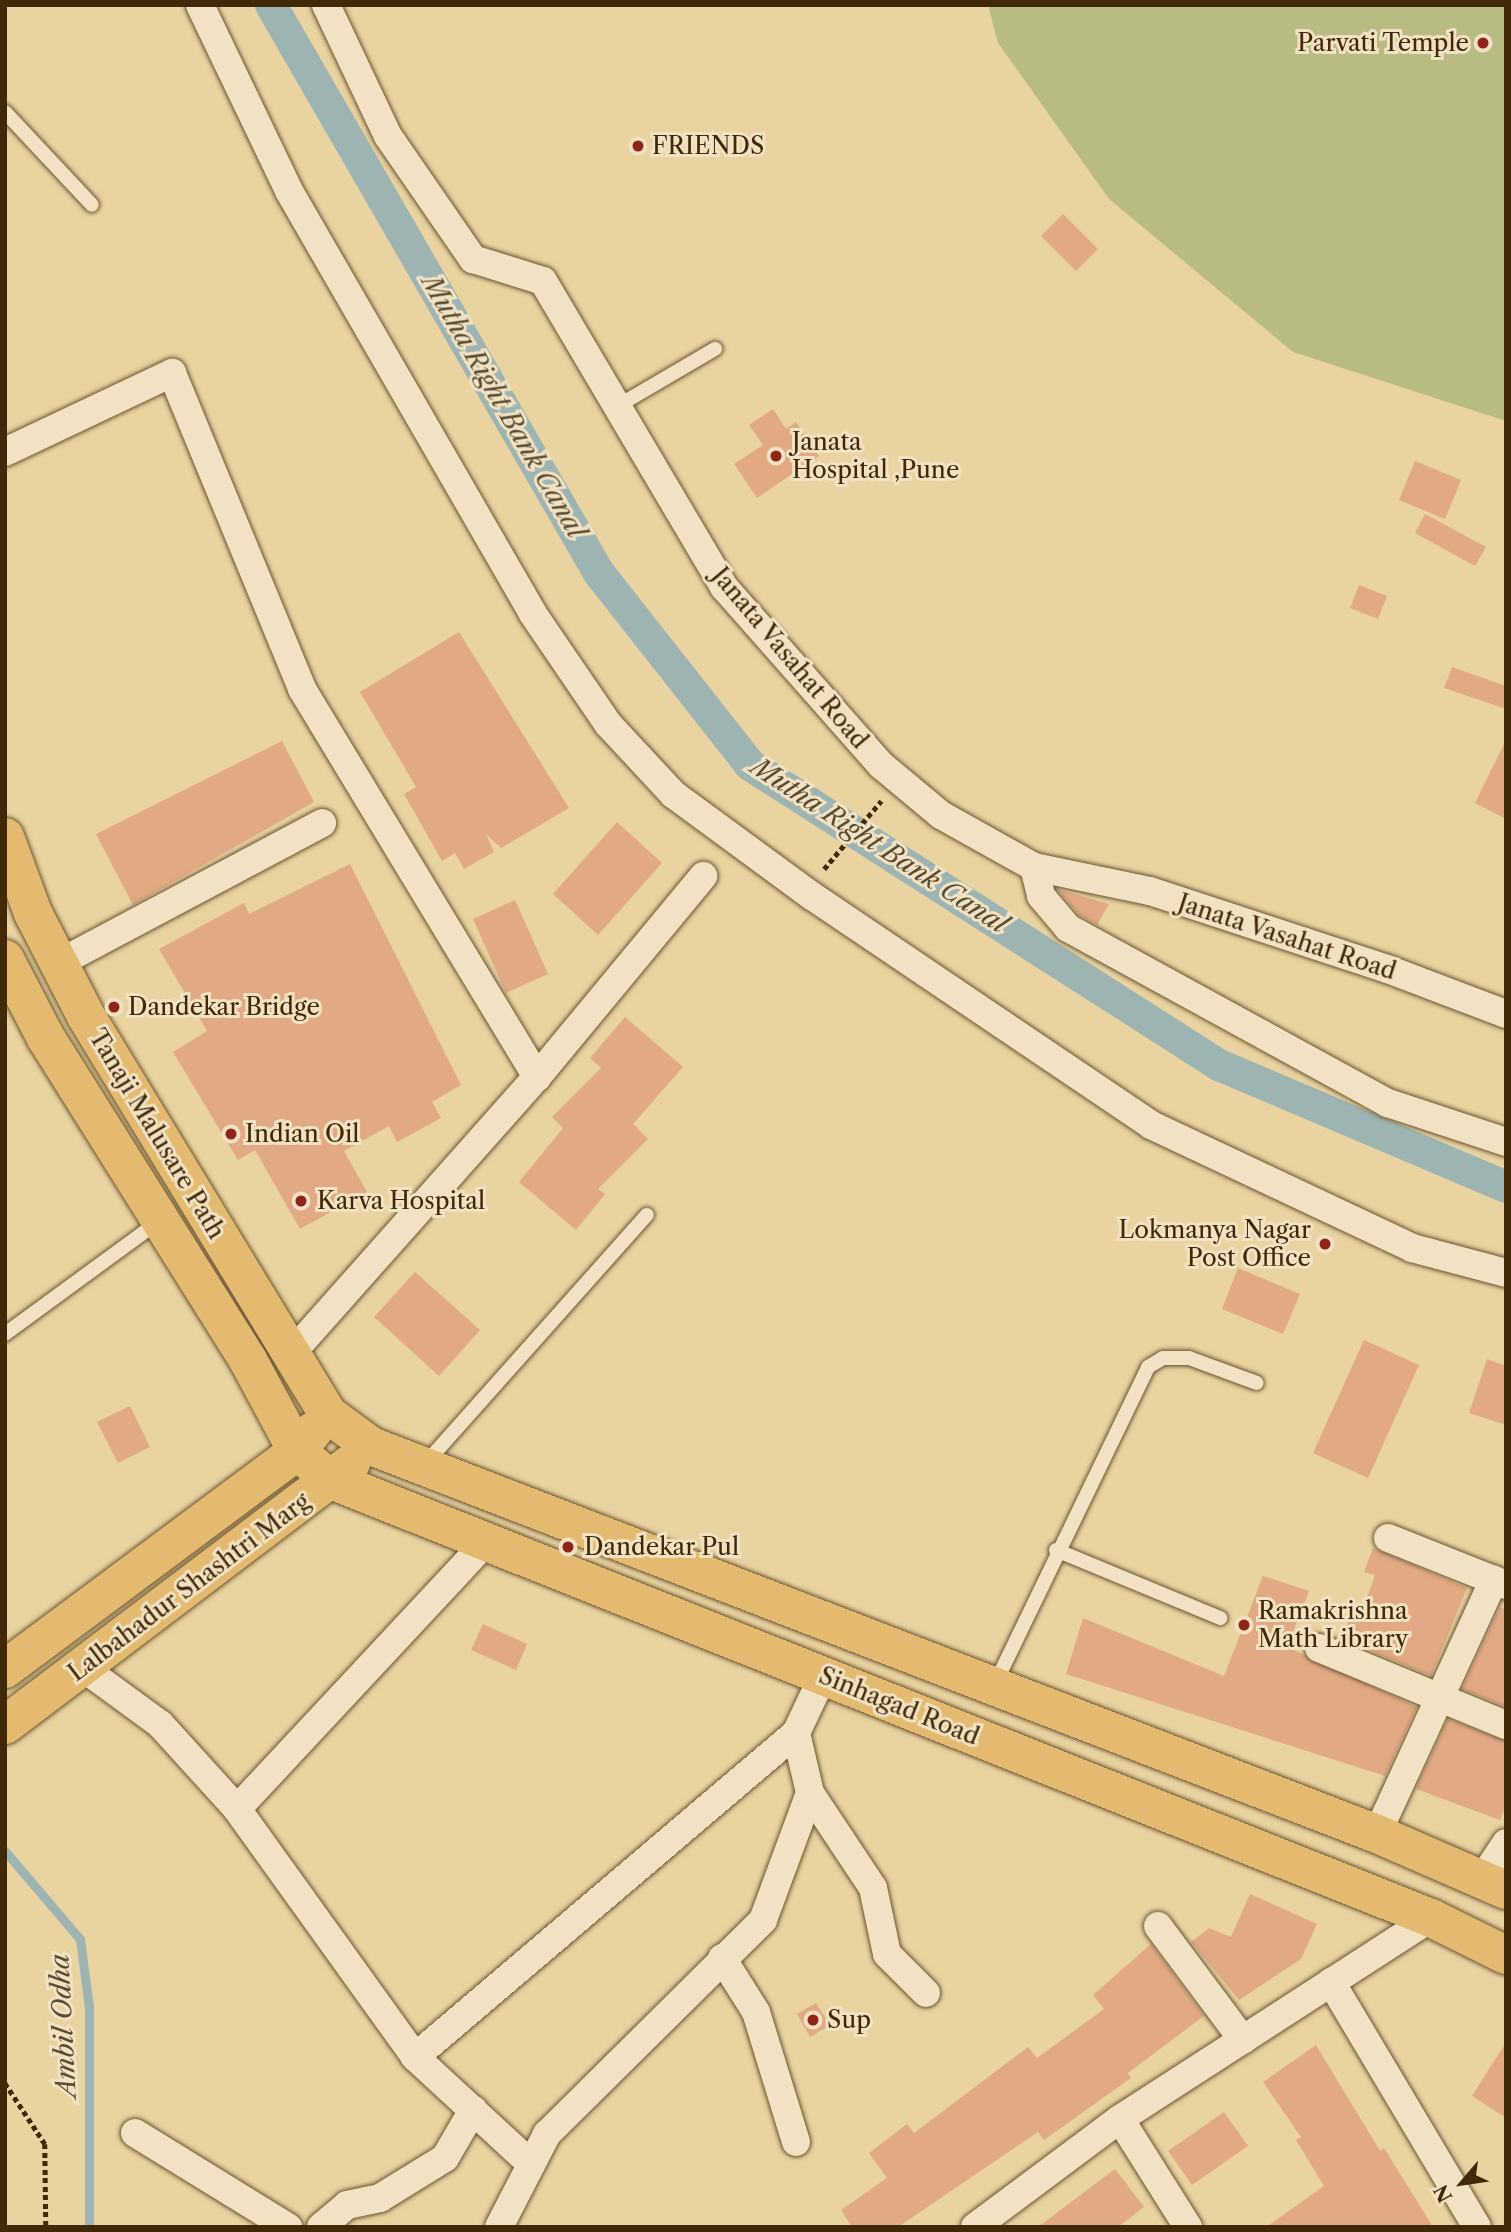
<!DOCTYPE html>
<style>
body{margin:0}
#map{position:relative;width:1511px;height:2232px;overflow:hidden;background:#e8d3a1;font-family:"Libre Caslon Text",serif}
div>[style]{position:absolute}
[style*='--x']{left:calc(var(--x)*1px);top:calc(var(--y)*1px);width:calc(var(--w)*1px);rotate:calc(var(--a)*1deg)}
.green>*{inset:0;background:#b8bc83}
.stream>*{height:9px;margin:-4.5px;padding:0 4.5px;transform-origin:4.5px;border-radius:4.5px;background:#9eb4b2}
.canal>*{height:32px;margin:-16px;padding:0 16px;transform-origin:16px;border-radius:16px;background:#9eb4b2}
.building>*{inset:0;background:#e2a985}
.path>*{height:4.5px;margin-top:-2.25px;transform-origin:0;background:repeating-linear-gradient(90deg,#412907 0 5px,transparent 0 8.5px)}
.roads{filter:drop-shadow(0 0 2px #6b542e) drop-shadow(0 0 2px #6b542e)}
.service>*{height:14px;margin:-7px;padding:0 7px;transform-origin:7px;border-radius:7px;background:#f0e2c2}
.minor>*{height:28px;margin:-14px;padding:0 14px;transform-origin:14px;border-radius:14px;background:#f0e2c2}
.primary>*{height:38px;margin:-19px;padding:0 19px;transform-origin:19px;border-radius:19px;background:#e4ba70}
.dots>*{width:19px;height:19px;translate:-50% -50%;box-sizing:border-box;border:4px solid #f0e2c2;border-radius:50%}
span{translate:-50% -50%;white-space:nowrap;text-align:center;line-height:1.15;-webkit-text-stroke:6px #f0e2c2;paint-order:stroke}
.poi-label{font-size:24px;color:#412907}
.right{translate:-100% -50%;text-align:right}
.left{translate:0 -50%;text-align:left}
.street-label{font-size:24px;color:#412907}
.water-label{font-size:26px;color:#584c32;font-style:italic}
.frame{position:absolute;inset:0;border:7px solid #412907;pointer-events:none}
.north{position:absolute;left:1427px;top:2148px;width:70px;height:70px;-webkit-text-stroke:5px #f0e2c2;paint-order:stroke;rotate:241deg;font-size:19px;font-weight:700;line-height:28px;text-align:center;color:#412907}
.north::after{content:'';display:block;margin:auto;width:24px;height:32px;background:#412907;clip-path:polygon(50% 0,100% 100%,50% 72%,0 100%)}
</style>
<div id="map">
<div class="green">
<div style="clip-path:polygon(988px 5px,1506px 5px,1506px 421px,1293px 352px,1109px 199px,998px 43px)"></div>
</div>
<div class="stream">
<div style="--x:5;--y:1851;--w:116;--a:49.6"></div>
<div style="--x:80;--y:1939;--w:69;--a:82.5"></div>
<div style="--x:89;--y:2007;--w:220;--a:90"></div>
</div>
<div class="canal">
<div style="--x:271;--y:5;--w:656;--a:60"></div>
<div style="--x:599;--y:573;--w:244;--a:51.8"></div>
<div style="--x:750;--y:765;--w:557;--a:32.61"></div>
<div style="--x:1219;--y:1065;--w:312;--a:23"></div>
</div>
<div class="building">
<div style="clip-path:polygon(1063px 214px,1098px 249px,1076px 271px,1041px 236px)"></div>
<div style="clip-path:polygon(773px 409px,786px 429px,796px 422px,819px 456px,757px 498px,734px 464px,763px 445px,749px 425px)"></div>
<div style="clip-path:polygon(1415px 461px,1461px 480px,1445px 519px,1399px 500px)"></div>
<div style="clip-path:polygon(1425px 514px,1486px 547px,1475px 566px,1415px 533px)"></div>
<div style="clip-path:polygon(1359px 585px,1387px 596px,1378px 619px,1350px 608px)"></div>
<div style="clip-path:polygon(459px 632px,569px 808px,501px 848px,486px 834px,494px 852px,464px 869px,455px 853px,442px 861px,404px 794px,416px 787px,360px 692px)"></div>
<div style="clip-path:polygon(1452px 667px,1506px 686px,1506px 709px,1444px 688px)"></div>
<div style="clip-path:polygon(1506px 740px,1506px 819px,1475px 803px)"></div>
<div style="clip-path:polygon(282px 741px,314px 802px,133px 905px,96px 834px)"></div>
<div style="clip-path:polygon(617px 822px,662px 863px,598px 935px,553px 894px)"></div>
<div style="clip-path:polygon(350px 864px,461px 1085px,432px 1102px,441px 1118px,397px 1142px,389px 1126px,344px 1151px,367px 1192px,300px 1229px,255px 1150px,238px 1160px,173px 1052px,207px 1031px,159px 949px,244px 903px,249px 914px)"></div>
<div style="clip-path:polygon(1057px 889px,1109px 904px,1097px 925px,1079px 915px)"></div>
<div style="clip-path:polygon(515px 900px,548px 974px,506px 993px,473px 919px)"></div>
<div style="clip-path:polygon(625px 1017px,683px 1067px,633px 1124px,648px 1139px,598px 1189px,605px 1194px,576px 1230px,519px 1182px,563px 1128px,552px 1117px,601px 1068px,590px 1058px)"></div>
<div style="clip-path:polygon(1238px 1268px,1300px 1294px,1283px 1334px,1222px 1309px)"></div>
<div style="clip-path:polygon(415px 1272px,480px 1330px,439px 1376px,374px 1317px)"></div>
<div style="clip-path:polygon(1364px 1340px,1419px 1365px,1368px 1478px,1313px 1453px)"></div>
<div style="clip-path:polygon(1487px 1359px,1506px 1366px,1506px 1425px,1469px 1413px)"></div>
<div style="clip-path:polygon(130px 1406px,150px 1447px,118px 1463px,97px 1422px)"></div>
<div style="clip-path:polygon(1373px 1548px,1467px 1588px,1431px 1676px,1342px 1639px,1350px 1617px,1359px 1620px,1375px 1575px,1364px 1572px)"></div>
<div style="clip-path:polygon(1263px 1576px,1309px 1591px,1287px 1647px,1417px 1707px,1385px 1776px,1066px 1674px,1083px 1618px,1224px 1676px)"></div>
<div style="clip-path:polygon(1500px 1607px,1506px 1610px,1506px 1707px,1462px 1689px)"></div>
<div style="clip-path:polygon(483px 1624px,527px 1644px,516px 1670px,471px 1650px)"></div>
<div style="clip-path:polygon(1448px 1719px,1506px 1741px,1506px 1805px,1500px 1820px,1416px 1789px)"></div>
<div style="clip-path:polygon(1250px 1894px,1317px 1924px,1301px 1959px,1239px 2000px,1191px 1942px,1209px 1928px,1231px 1937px)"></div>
<div style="clip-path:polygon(1151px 1944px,1204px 2016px,1128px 2073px,1131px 2078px,1044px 2140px,1038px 2132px,898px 2227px,852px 2227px,841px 2210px,887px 2178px,869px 2153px,907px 2124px,914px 2133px,1028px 2047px,1037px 2058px,1104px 2009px,1093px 1995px)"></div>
<div style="clip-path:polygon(816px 2003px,830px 2025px,810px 2037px,797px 2014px)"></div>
<div style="clip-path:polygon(1506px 2042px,1506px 2118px,1472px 2096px)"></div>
<div style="clip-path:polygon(1316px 2045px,1380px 2151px,1384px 2148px,1433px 2227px,1266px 2227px,1324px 2186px,1296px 2140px,1301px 2137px,1263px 2082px)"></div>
<div style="clip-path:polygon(1224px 2112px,1248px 2146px,1192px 2185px,1168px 2151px)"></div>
<div style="clip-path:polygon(1115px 2169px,1144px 2207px,1118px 2227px,1038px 2227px)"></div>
</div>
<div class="path">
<div style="--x:824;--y:869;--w:89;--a:-50"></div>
<div style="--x:5;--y:2083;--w:73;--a:56.7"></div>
<div style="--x:45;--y:2144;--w:83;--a:89.3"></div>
</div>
<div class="roads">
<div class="service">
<div style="--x:5;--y:112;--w:127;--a:46.9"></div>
<div style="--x:616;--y:407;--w:115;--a:-30.4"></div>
<div style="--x:5;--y:1334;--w:190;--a:-36.2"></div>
<div style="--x:424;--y:1465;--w:335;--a:-48.3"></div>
<div style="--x:1056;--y:1550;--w:178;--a:22.5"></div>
<div style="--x:994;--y:1686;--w:354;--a:-64.2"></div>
<div style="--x:1148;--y:1367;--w:17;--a:-31"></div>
<div style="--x:1163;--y:1358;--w:26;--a:0"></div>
<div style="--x:1189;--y:1358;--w:72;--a:20.2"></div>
</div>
<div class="minor">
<div style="--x:200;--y:5;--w:206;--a:64.4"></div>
<div style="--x:289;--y:191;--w:488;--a:60"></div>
<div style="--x:533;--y:614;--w:133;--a:55.7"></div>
<div style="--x:608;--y:724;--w:96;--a:47.1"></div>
<div style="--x:673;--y:794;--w:172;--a:36.3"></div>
<div style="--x:812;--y:896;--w:409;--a:34"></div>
<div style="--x:1151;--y:1125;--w:289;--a:25.2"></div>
<div style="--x:1412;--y:1248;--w:97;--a:14.9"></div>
<div style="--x:326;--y:5;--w:145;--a:64.7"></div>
<div style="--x:388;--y:136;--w:150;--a:55.4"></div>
<div style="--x:473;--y:259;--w:73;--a:17.4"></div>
<div style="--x:543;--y:281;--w:356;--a:59.4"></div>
<div style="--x:724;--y:587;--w:237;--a:48.6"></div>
<div style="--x:881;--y:765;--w:78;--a:39.8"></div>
<div style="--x:941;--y:815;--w:107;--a:29.2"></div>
<div style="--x:1034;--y:867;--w:118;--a:11.7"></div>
<div style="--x:1150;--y:891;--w:253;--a:18.2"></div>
<div style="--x:1390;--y:970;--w:124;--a:20.8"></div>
<div style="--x:5;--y:452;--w:185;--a:-25.3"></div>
<div style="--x:172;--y:373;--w:342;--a:67.6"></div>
<div style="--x:302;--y:689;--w:454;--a:58.8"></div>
<div style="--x:1034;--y:867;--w:30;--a:76"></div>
<div style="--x:1041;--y:896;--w:42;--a:49.8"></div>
<div style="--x:1068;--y:928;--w:365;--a:28.7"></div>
<div style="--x:1388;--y:1103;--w:124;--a:18.3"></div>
<div style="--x:59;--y:963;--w:298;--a:-28"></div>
<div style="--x:290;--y:1355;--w:372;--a:-48.4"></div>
<div style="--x:537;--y:1077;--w:261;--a:-50.4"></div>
<div style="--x:1388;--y:1538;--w:127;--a:21.7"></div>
<div style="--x:1319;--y:1648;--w:202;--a:22.4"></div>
<div style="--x:82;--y:1667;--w:97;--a:36.2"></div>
<div style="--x:160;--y:1724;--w:115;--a:47.8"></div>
<div style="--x:237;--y:1809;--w:305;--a:54.3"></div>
<div style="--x:415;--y:2057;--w:158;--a:42.7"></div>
<div style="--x:810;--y:1793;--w:114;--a:56.4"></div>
<div style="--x:873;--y:1888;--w:67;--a:78"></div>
<div style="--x:887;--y:1954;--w:55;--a:45"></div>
<div style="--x:237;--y:1809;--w:365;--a:-47"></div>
<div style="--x:1377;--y:1834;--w:280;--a:-65.3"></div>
<div style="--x:1482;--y:1879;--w:43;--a:-56.3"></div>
<div style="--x:1158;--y:1926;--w:142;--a:53.3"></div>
<div style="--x:722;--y:1958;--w:64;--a:57.8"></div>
<div style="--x:756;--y:2012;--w:136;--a:72.9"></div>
<div style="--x:1331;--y:1982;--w:285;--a:59.2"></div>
<div style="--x:415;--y:2057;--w:500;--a:-40.38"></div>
<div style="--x:796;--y:1733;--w:63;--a:-64.7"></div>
<div style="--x:1120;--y:2119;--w:128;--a:57.8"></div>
<div style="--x:135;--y:2133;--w:180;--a:31.6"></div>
<div style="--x:321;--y:2227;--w:34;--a:-40"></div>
<div style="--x:347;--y:2205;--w:34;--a:-12"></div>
<div style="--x:380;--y:2198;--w:76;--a:-31.6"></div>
<div style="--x:445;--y:2158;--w:56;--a:-59.7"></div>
<div style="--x:499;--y:2227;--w:105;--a:-62.7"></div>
<div style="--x:547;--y:2134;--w:304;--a:-44.7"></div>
<div style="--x:763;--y:1920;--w:135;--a:-69.7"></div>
<div style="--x:810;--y:1793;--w:62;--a:-103.1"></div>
<div style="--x:975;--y:2227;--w:181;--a:-36.7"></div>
<div style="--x:1120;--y:2119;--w:370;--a:-32.9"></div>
</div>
<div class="primary">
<div style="--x:5;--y:837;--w:81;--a:69.8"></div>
<div style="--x:33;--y:913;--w:116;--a:62.8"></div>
<div style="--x:86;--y:1016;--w:467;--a:58.7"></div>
<div style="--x:329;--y:1415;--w:52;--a:36.4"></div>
<div style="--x:371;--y:1446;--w:1078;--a:21.09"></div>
<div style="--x:1377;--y:1834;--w:141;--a:23.5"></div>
<div style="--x:5;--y:959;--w:89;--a:62.6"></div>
<div style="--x:46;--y:1038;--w:380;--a:57.9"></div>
<div style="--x:248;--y:1360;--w:103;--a:61.7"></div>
<div style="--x:297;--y:1451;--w:45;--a:40.5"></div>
<div style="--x:331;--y:1480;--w:1184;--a:21.71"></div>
<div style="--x:1431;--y:1918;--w:84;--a:26.3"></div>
<div style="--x:5;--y:1669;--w:364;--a:-36.7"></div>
<div style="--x:297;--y:1451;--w:26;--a:-51"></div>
<div style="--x:5;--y:1725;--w:434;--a:-37.1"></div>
</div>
</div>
<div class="dots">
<div style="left:1483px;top:43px;background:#8f2418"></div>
<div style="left:638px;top:146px;background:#8f2418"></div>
<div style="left:776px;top:456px;background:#8f2418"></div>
<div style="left:114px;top:1007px;background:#8f2418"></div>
<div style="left:231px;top:1134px;background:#8f2418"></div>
<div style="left:301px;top:1201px;background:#8f2418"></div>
<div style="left:1325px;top:1244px;background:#8f2418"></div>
<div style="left:568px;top:1547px;background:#8f2418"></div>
<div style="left:1244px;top:1625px;background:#8f2418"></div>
<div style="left:813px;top:2020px;background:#8f2418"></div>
</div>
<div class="poi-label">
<span class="right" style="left:1469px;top:43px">Parvati Temple</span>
<span class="left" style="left:652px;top:146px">FRIENDS</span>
<span class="left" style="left:792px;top:456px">Janata<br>Hospital ,Pune</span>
<span class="left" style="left:128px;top:1007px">Dandekar Bridge</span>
<span class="left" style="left:245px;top:1134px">Indian Oil</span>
<span class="left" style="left:317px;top:1201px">Karva Hospital</span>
<span class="right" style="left:1311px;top:1244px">Lokmanya Nagar<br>Post Office</span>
<span class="left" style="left:584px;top:1547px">Dandekar Pul</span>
<span class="left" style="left:1258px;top:1625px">Ramakrishna<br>Math Library</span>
<span class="left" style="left:827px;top:2020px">Sup</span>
</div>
<div class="street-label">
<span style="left:790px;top:658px;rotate:50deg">Janata Vasahat Road</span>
<span style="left:1287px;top:937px;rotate:18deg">Janata Vasahat Road</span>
<span style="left:157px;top:1134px;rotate:59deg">Tanaji Malusare Path</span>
<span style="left:189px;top:1587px;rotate:-37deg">Lalbahadur Shashtri Marg</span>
<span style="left:899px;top:1706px;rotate:22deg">Sinhagad Road</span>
</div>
<div class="water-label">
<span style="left:503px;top:407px;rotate:60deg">Mutha Right Bank Canal</span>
<span style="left:879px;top:846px;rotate:33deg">Mutha Right Bank Canal</span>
<span style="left:64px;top:2026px;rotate:-93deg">Ambil Odha</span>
</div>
<div class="frame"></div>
<div class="north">N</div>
</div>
